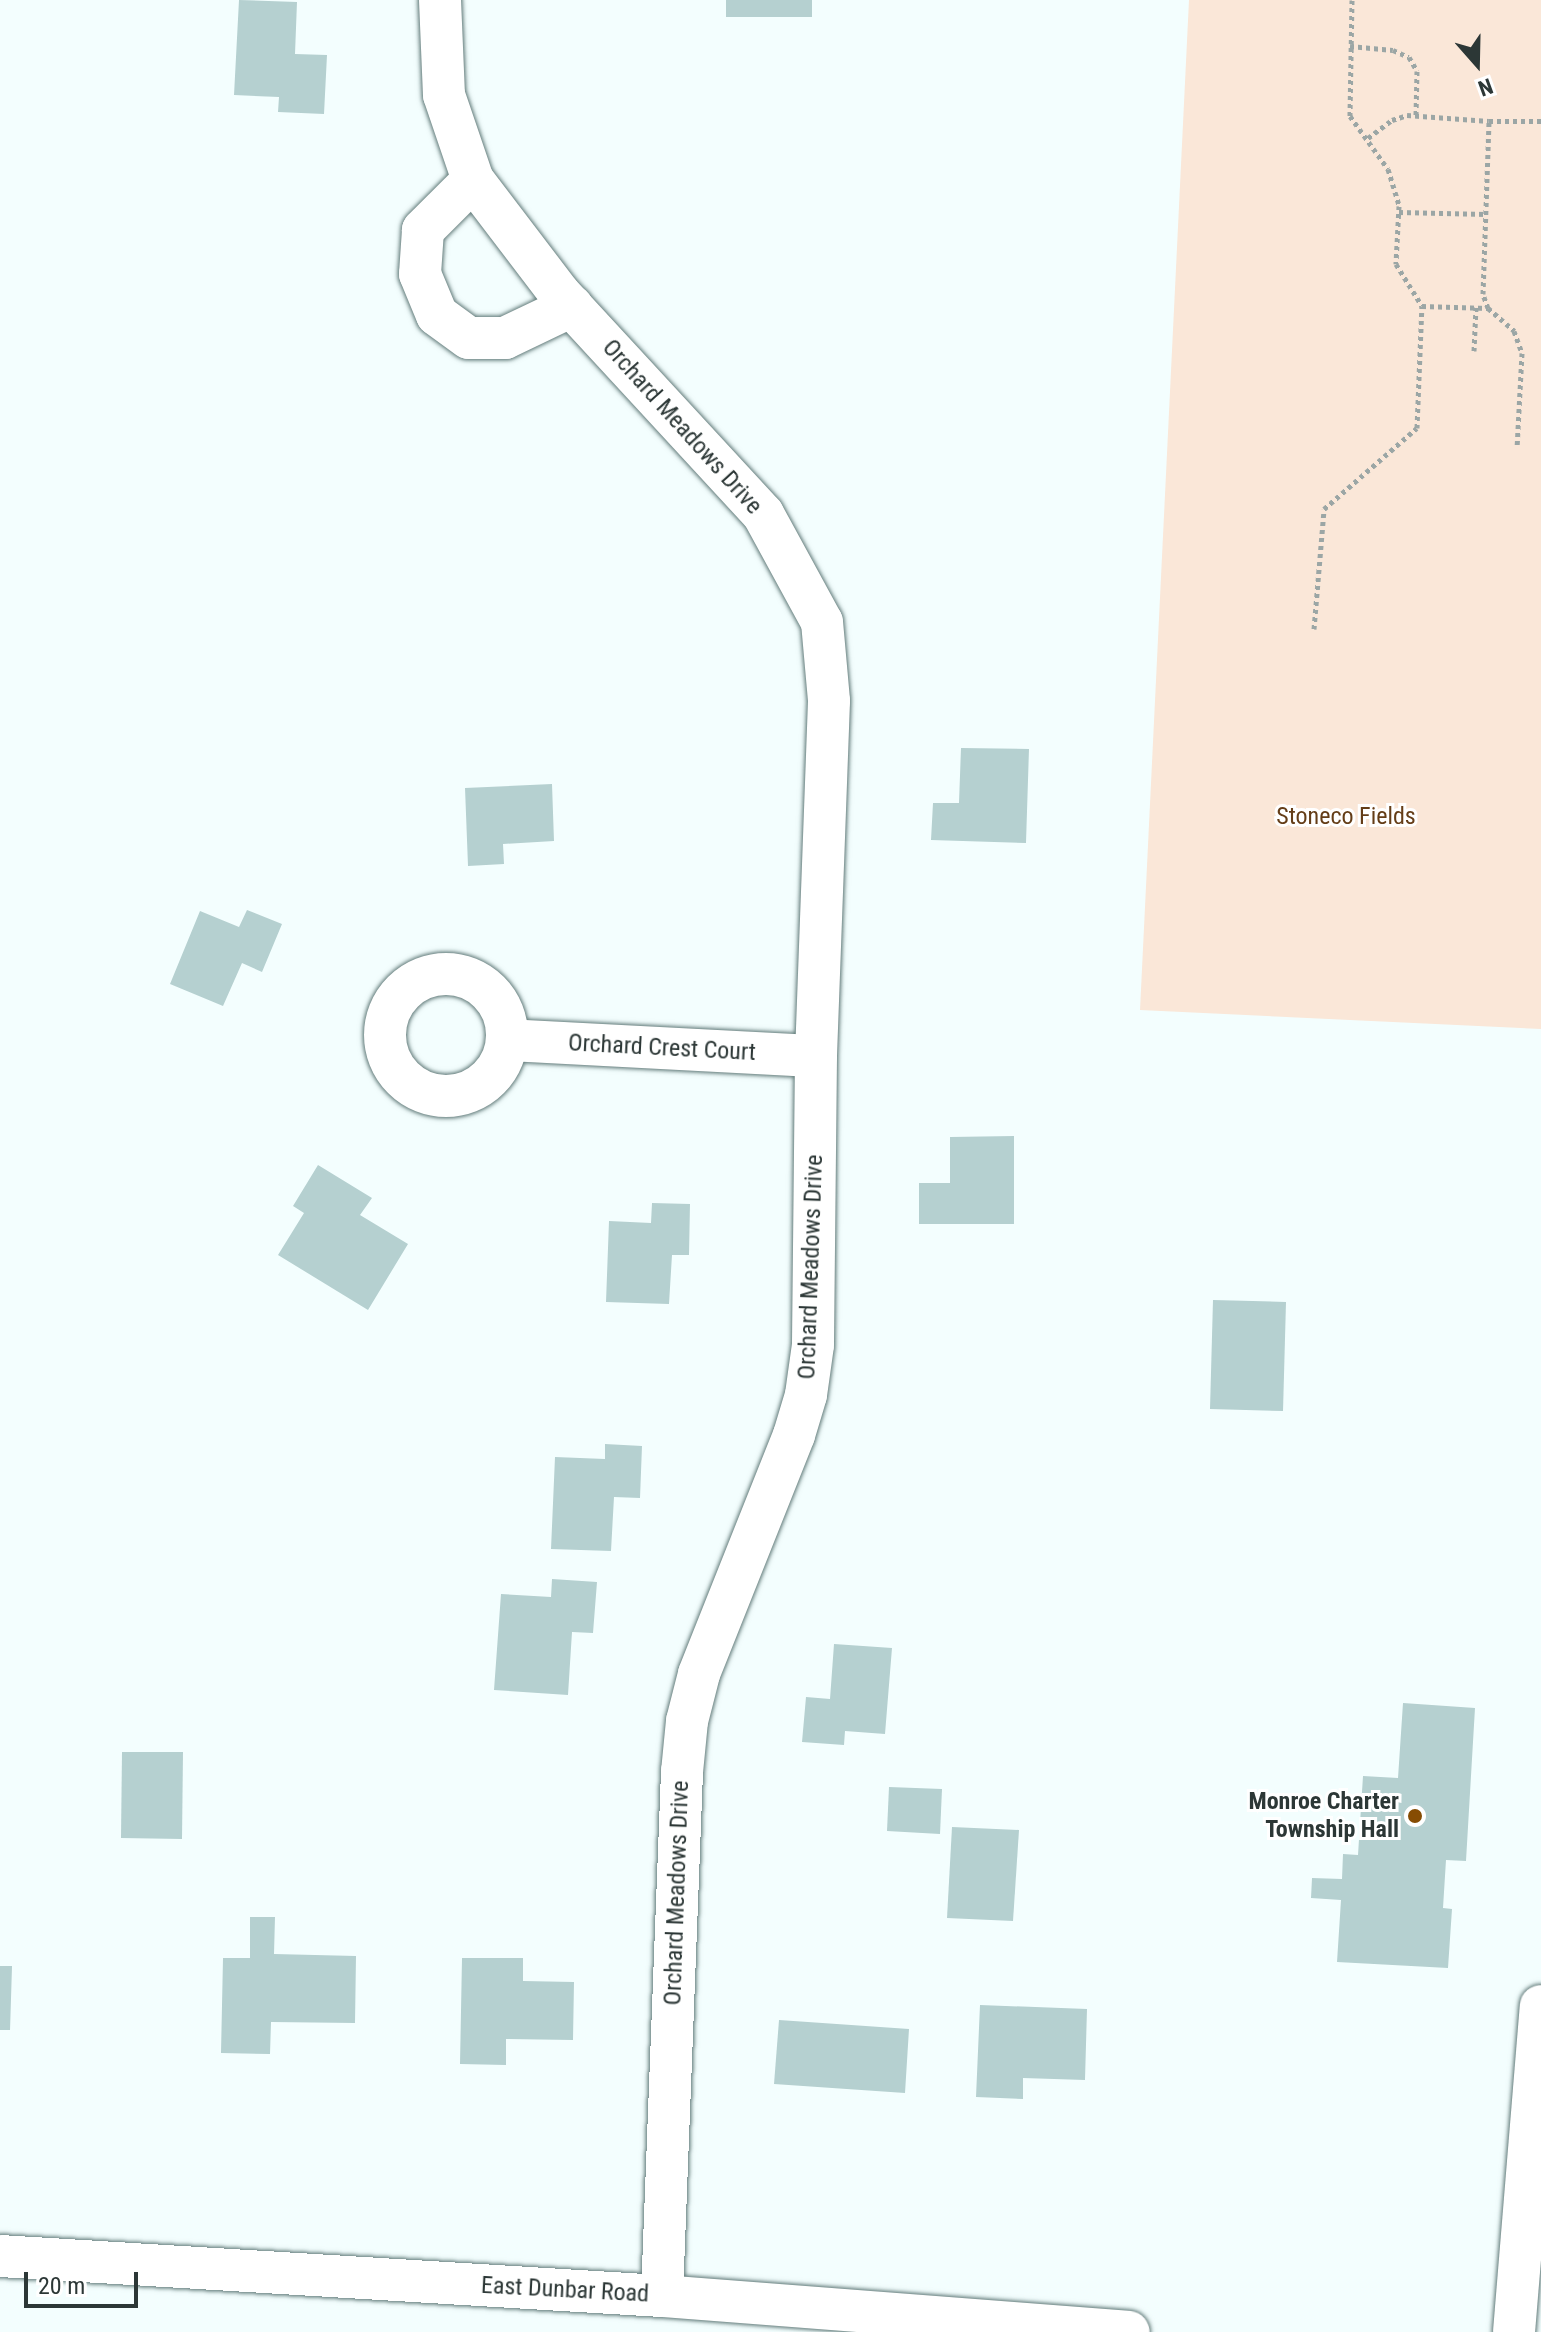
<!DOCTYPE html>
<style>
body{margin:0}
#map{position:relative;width:1541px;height:2332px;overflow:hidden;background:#f3fefe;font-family:"Roboto Condensed",sans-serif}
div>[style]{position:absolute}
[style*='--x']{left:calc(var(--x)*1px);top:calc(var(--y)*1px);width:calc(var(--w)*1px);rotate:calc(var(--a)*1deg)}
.green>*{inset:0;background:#fae7d8}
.building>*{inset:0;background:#b5d0d0}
.path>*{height:5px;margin-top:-2.5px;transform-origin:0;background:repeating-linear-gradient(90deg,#9ba6a5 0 4px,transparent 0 8px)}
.roads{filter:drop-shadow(0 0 2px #637c7b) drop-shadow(0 0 2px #637c7b)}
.minor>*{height:42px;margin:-21px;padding:0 21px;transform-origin:21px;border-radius:21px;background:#fff}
.minor>.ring{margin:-21px;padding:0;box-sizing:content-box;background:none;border:42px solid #fff;border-radius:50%}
.dots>*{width:22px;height:22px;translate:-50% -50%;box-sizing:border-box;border:4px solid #fff;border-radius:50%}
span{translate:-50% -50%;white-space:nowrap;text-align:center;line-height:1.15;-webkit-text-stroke:6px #fff;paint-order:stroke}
.street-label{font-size:24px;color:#2c3736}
.park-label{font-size:24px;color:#643d17}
.poi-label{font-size:24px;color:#2c3736;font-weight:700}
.right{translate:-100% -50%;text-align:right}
.north{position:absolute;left:1437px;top:24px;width:80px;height:80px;-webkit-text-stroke:6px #fff;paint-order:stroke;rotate:160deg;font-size:22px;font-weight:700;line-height:32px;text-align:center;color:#2c3736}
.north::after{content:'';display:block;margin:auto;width:28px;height:36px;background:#2c3736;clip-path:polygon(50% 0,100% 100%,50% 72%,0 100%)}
.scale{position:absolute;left:24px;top:2272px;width:114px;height:36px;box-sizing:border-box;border:4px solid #2c3736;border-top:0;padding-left:10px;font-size:24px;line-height:28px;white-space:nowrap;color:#2c3736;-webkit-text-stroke:6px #fff;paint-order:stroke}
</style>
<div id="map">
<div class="green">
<div style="clip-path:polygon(1189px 0,1541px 0,1541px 1029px,1140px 1010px)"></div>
</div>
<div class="building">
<div style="clip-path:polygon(239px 0,297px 2px,295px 54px,327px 55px,324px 114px,278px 112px,279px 97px,234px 95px)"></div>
<div style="clip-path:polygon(726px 0,812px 0,812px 17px,726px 17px)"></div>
<div style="clip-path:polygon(961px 748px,1029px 749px,1026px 843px,931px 840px,933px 803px,959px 803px)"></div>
<div style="clip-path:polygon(552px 784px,554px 841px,503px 844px,504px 864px,468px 866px,465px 788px)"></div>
<div style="clip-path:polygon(247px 910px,282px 924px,262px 972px,242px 963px,223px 1006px,170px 984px,200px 911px,239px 927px)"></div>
<div style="clip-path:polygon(1014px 1136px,1014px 1224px,919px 1224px,919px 1183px,950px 1183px,950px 1137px)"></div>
<div style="clip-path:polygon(318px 1165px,372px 1198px,360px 1215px,408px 1244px,368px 1310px,278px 1255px,304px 1213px,293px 1206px)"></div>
<div style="clip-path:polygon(652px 1203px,690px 1204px,689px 1255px,672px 1255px,669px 1304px,606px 1302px,609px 1221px,651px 1223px)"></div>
<div style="clip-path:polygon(1213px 1300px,1286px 1302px,1283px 1411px,1210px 1409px)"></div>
<div style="clip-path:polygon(605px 1444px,642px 1446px,640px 1498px,614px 1497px,611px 1551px,551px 1549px,555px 1457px,605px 1459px)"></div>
<div style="clip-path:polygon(552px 1579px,597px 1582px,593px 1633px,572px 1632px,568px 1695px,494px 1690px,501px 1594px,551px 1597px)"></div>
<div style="clip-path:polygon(834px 1644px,892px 1648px,885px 1734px,845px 1731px,844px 1745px,802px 1742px,806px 1697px,830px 1699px)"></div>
<div style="clip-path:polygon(1403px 1703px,1475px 1708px,1466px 1861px,1446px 1860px,1443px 1908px,1452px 1909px,1448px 1968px,1337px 1962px,1341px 1900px,1311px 1898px,1312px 1878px,1342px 1879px,1343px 1854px,1358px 1855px,1363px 1776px,1398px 1778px)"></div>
<div style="clip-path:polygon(122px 1752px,183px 1752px,182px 1839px,121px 1838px)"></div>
<div style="clip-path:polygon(889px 1787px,942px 1789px,940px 1834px,887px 1831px)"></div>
<div style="clip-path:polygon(952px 1827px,1019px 1830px,1013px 1921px,947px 1918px)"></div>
<div style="clip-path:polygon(250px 1917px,275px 1917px,274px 1954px,356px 1956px,355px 2023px,271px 2022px,270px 2054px,221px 2053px,223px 1958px,250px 1958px)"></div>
<div style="clip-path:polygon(462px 1958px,523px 1958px,523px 1981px,574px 1982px,573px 2040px,506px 2039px,506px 2065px,460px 2064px)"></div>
<div style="clip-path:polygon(0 1966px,12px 1966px,10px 2030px,0 2030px)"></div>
<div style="clip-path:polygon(980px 2005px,1087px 2009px,1085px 2080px,1023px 2078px,1023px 2099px,976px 2097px)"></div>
<div style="clip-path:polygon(779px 2020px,909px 2029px,905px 2093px,774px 2084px)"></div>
</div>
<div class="path">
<div style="--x:1352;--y:0;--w:116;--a:91"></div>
<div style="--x:1350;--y:116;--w:65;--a:54.4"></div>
<div style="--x:1388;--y:169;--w:39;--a:73"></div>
<div style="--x:1399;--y:206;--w:58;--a:93"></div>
<div style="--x:1396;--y:264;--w:49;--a:58.2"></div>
<div style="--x:1422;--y:306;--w:66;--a:1.7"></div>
<div style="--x:1488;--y:308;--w:15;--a:-110"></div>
<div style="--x:1483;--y:294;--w:173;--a:-88"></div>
<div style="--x:1489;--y:121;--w:52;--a:0"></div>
<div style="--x:1350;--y:46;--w:43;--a:5.3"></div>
<div style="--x:1393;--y:50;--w:17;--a:24"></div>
<div style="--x:1409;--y:57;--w:16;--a:60"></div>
<div style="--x:1417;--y:71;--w:45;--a:91.3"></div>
<div style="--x:1368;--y:138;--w:30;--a:-37"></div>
<div style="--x:1392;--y:120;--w:16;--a:-18"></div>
<div style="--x:1407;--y:115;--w:82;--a:4.2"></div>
<div style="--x:1399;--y:212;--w:87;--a:1.3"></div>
<div style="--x:1488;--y:308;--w:35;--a:41"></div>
<div style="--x:1514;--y:331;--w:23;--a:70"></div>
<div style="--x:1522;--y:353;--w:95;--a:93"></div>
<div style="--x:1474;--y:351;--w:44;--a:-87.4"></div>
<div style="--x:1314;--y:629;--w:120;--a:-85.2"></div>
<div style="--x:1324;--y:509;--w:123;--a:-41.1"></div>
<div style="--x:1417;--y:428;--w:122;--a:-87.7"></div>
</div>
<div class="roads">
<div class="minor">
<div style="--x:440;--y:0;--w:95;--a:87.6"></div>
<div style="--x:444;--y:95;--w:90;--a:71.2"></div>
<div style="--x:473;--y:180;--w:142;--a:52.7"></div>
<div style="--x:559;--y:293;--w:301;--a:47.3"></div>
<div style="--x:763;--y:514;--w:123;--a:61.4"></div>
<div style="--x:822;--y:622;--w:79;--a:84.9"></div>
<div style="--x:829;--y:701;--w:355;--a:92.1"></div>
<div style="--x:816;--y:1056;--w:289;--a:90.6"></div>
<div style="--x:813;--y:1345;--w:50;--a:98"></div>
<div style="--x:806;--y:1395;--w:42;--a:106.7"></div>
<div style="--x:794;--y:1435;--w:257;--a:111.7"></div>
<div style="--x:699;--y:1674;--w:49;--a:104.3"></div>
<div style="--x:687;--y:1721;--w:51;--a:95.6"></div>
<div style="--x:682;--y:1772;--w:524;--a:92.19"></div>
<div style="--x:473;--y:180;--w:71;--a:135"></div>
<div style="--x:423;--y:230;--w:44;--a:93.9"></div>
<div style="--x:420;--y:274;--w:44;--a:67.5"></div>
<div style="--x:437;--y:315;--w:39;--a:36"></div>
<div style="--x:469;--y:338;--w:36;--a:0"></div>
<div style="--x:505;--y:338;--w:74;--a:-25.5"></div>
<div class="ring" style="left:385px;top:974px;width:80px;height:80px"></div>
<div style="--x:507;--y:1040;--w:309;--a:3"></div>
<div style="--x:0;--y:2256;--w:663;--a:3.46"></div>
<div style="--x:662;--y:2296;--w:468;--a:4.4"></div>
<div style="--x:1514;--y:2332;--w:327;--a:-85.3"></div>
</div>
</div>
<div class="dots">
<div style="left:1415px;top:1816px;background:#864c03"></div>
</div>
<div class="street-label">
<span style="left:682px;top:427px;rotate:48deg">Orchard Meadows Drive</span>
<span style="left:662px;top:1048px;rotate:3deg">Orchard Crest Court</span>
<span style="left:811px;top:1267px;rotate:-88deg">Orchard Meadows Drive</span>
<span style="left:677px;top:1893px;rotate:-88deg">Orchard Meadows Drive</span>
<span style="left:565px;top:2290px;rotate:3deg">East Dunbar Road</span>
</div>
<div class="park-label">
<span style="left:1346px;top:817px">Stoneco Fields</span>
</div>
<div class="poi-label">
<span class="right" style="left:1399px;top:1816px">Monroe Charter<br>Township Hall</span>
</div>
<div class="north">N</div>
<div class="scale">20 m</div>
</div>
